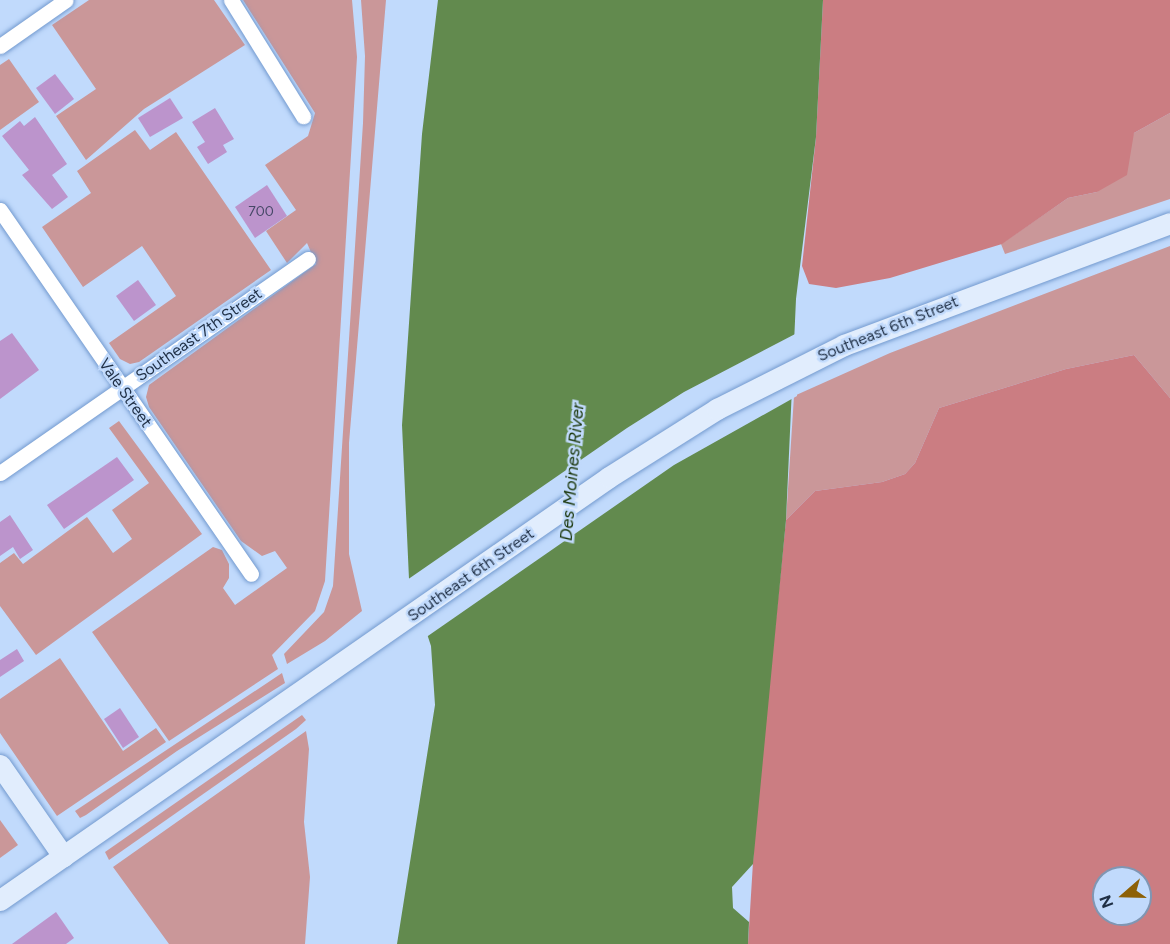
<!DOCTYPE html>
<style>
body{margin:0}
#map{position:relative;width:1170px;height:944px;overflow:hidden;background:#c1dafc;font-family:Figtree,sans-serif}
div>[style]{position:absolute}
[style*='--x']{left:calc(var(--x)*1px);top:calc(var(--y)*1px);width:calc(var(--w)*1px);rotate:calc(var(--a)*1deg)}
.green>*{inset:0;background:#ca9799}
.forest>*{inset:0;background:#cb7d82}
.water>*{inset:0;background:#628a4e}
.pier>*{inset:0;background:#c1dafc}
.building>*{inset:0;background:#bc94cc}
.roads{filter:drop-shadow(0 0 2px #739acf) drop-shadow(0 0 2px #739acf)}
.minor>*{height:15px;margin:-7.5px;padding:0 7.5px;transform-origin:7.5px;border-radius:7.5px;background:#fff}
.secondary>*{height:21px;margin:-10.5px;padding:0 10.5px;transform-origin:10.5px;border-radius:10.5px;background:#e1edfd}
span{translate:-50% -50%;white-space:nowrap;text-align:center;line-height:1.15;-webkit-text-stroke:5px #c1dafc;paint-order:stroke}
.number-label{font-size:14px;color:#464867}
.number-label span{-webkit-text-stroke-width:0}
.street-label{font-size:16px;color:#1f2f45}
.water-label{font-size:18px;color:#1b370b;font-style:italic}
.north{position:absolute;left:1092px;top:866px;width:60px;height:60px;box-sizing:border-box;background:#c1dafc;border:2px solid #8096b3;border-radius:50%;rotate:250deg;font-size:16px;font-weight:700;line-height:24px;text-align:center;color:#1f2f45}
.north::after{content:'';display:block;margin:auto;width:21px;height:27px;background:#8d6006;clip-path:polygon(50% 0,100% 100%,50% 72%,0 100%)}
</style>
<div id="map">
<div class="green">
<div style="clip-path:polygon(89px 0,214px 0,245px 45px,144px 109px,86px 160px,56px 116px,96px 89px,52px 25px)"></div>
<div style="clip-path:polygon(243px 0,352px 0,357px 57px,325px 581px,315px 611px,272px 655px,278px 669px,169px 741px,92px 632px,213px 547px,222px 550px,229px 564px,229px 578px,223px 588px,235px 605px,287px 568px,275px 551px,262px 556px,241px 541px,149px 407px,146px 397px,149px 385px,316px 264px,307px 243px,287px 263px,266px 231px,296px 210px,265px 165px,308px 136px,315px 113px)"></div>
<div style="clip-path:polygon(361px 0,386px 0,349px 443px,349px 554px,362px 611px,325px 641px,287px 664px,284px 654px,324px 612px,333px 586px,363px 123px,365px 56px)"></div>
<div style="clip-path:polygon(9px 59px,39px 102px,0 130px,0 65px)"></div>
<div style="clip-path:polygon(1170px 113px,1170px 199px,1005px 254px,1001px 244px,1068px 198px,1097px 192px,1134px 133px)"></div>
<div style="clip-path:polygon(135px 130px,150px 150px,176px 132px,271px 270px,139px 362px,130px 364px,120px 359px,109px 343px,176px 296px,142px 246px,83px 287px,42px 227px,91px 193px,77px 171px)"></div>
<div style="clip-path:polygon(1170px 246px,1170px 398px,1134px 355px,1066px 369px,939px 408px,915px 463px,905px 474px,882px 482px,815px 491px,786px 520px,794px 396px,890px 353px)"></div>
<div style="clip-path:polygon(119px 421px,202px 534px,36px 655px,0 606px,0 563px,14px 553px,23px 564px,87px 517px,113px 553px,132px 539px,112px 510px,149px 483px,109px 428px)"></div>
<div style="clip-path:polygon(60px 658px,123px 751px,156px 728px,166px 742px,57px 816px,0 733px,0 699px)"></div>
<div style="clip-path:polygon(282px 673px,285px 683px,177px 751px,86px 815px,80px 818px,75px 811px)"></div>
<div style="clip-path:polygon(302px 715px,306px 720px,296px 729px,109px 860px,105px 852px)"></div>
<div style="clip-path:polygon(306px 731px,309px 749px,304px 822px,310px 877px,305px 944px,169px 944px,113px 867px)"></div>
<div style="clip-path:polygon(0 820px,18px 845px,0 858px)"></div>
</div>
<div class="forest">
<div style="clip-path:polygon(823px 0,1170px 0,1170px 113px,1134px 133px,1127px 175px,1097px 192px,1068px 198px,1002px 244px,890px 278px,836px 288px,809px 284px,802px 266px,816px 137px)"></div>
<div style="clip-path:polygon(evenodd,1134px 355px,1170px 398px,1170px 944px,748px 944px,756px 813px,786px 520px,815px 491px,882px 482px,905px 474px,915px 463px,939px 408px,1066px 369px,1134px 355px,1104px 878px,1140px 878px,1140px 914px,1104px 914px,1104px 878px)"></div>
</div>
<div class="water">
<div style="clip-path:polygon(438px 0,823px 0,816px 137px,796px 299px,786px 520px,753px 864px,732px 887px,733px 908px,749px 922px,748px 944px,397px 944px,435px 705px,431px 646px,409px 579px,402px 425px,422px 134px)"></div>
</div>
<div class="pier">
<div style="clip-path:polygon(799px 332px,797px 396px,674px 465px,425px 638px,407px 580px,627px 428px,684px 392px)"></div>
</div>
<div class="building">
<div style="clip-path:polygon(55px 74px,74px 99px,55px 114px,36px 88px)"></div>
<div style="clip-path:polygon(170px 98px,183px 118px,150px 137px,138px 118px)"></div>
<div style="clip-path:polygon(215px 108px,234px 139px,223px 145px,227px 152px,208px 164px,197px 147px,205px 142px,192px 122px)"></div>
<div style="clip-path:polygon(35px 117px,67px 164px,52px 175px,68px 197px,52px 209px,22px 175px,29px 170px,2px 136px,20px 121px,24px 126px)"></div>
<div style="clip-path:polygon(267px 185px,287px 216px,255px 238px,235px 207px)"></div>
<div style="clip-path:polygon(138px 280px,156px 305px,134px 321px,116px 296px)"></div>
<div style="clip-path:polygon(12px 333px,39px 370px,0 399px,0 341px)"></div>
<div style="clip-path:polygon(117px 457px,134px 480px,64px 529px,47px 505px)"></div>
<div style="clip-path:polygon(10px 515px,33px 550px,20px 559px,13px 547px,0 556px,0 522px)"></div>
<div style="clip-path:polygon(17px 649px,24px 661px,0 677px,0 660px)"></div>
<div style="clip-path:polygon(120px 708px,139px 737px,123px 748px,104px 719px)"></div>
<div style="clip-path:polygon(56px 912px,74px 938px,66px 944px,12px 944px)"></div>
</div>
<div class="roads">
<div class="minor">
<div style="--x:231;--y:0;--w:137;--a:58.2"></div>
<div style="--x:0;--y:46;--w:80;--a:-34.9"></div>
<div style="--x:0;--y:210;--w:442;--a:55.4"></div>
<div style="--x:0;--y:473;--w:375;--a:-34.8"></div>
</div>
<div class="secondary">
<div style="--x:0;--y:765;--w:111;--a:55.3"></div>
<div style="--x:0;--y:900;--w:741;--a:-34.78"></div>
<div style="--x:609;--y:477;--w:128;--a:-32.2"></div>
<div style="--x:717;--y:409;--w:142;--a:-26.7"></div>
<div style="--x:844;--y:345;--w:348;--a:-20.5"></div>
</div>
</div>
<div class="number-label">
<span style="left:261px;top:212px">700</span>
</div>
<div class="street-label">
<span style="left:888px;top:329px;rotate:-22deg">Southeast 6th Street</span>
<span style="left:199px;top:335px;rotate:-35deg">Southeast 7th Street</span>
<span style="left:125px;top:393px;rotate:55deg">Vale Street</span>
<span style="left:471px;top:575px;rotate:-35deg">Southeast 6th Street</span>
</div>
<div class="water-label">
<span style="left:572px;top:472px;rotate:-85deg">Des Moines River</span>
</div>
<div class="north">N</div>
</div>
